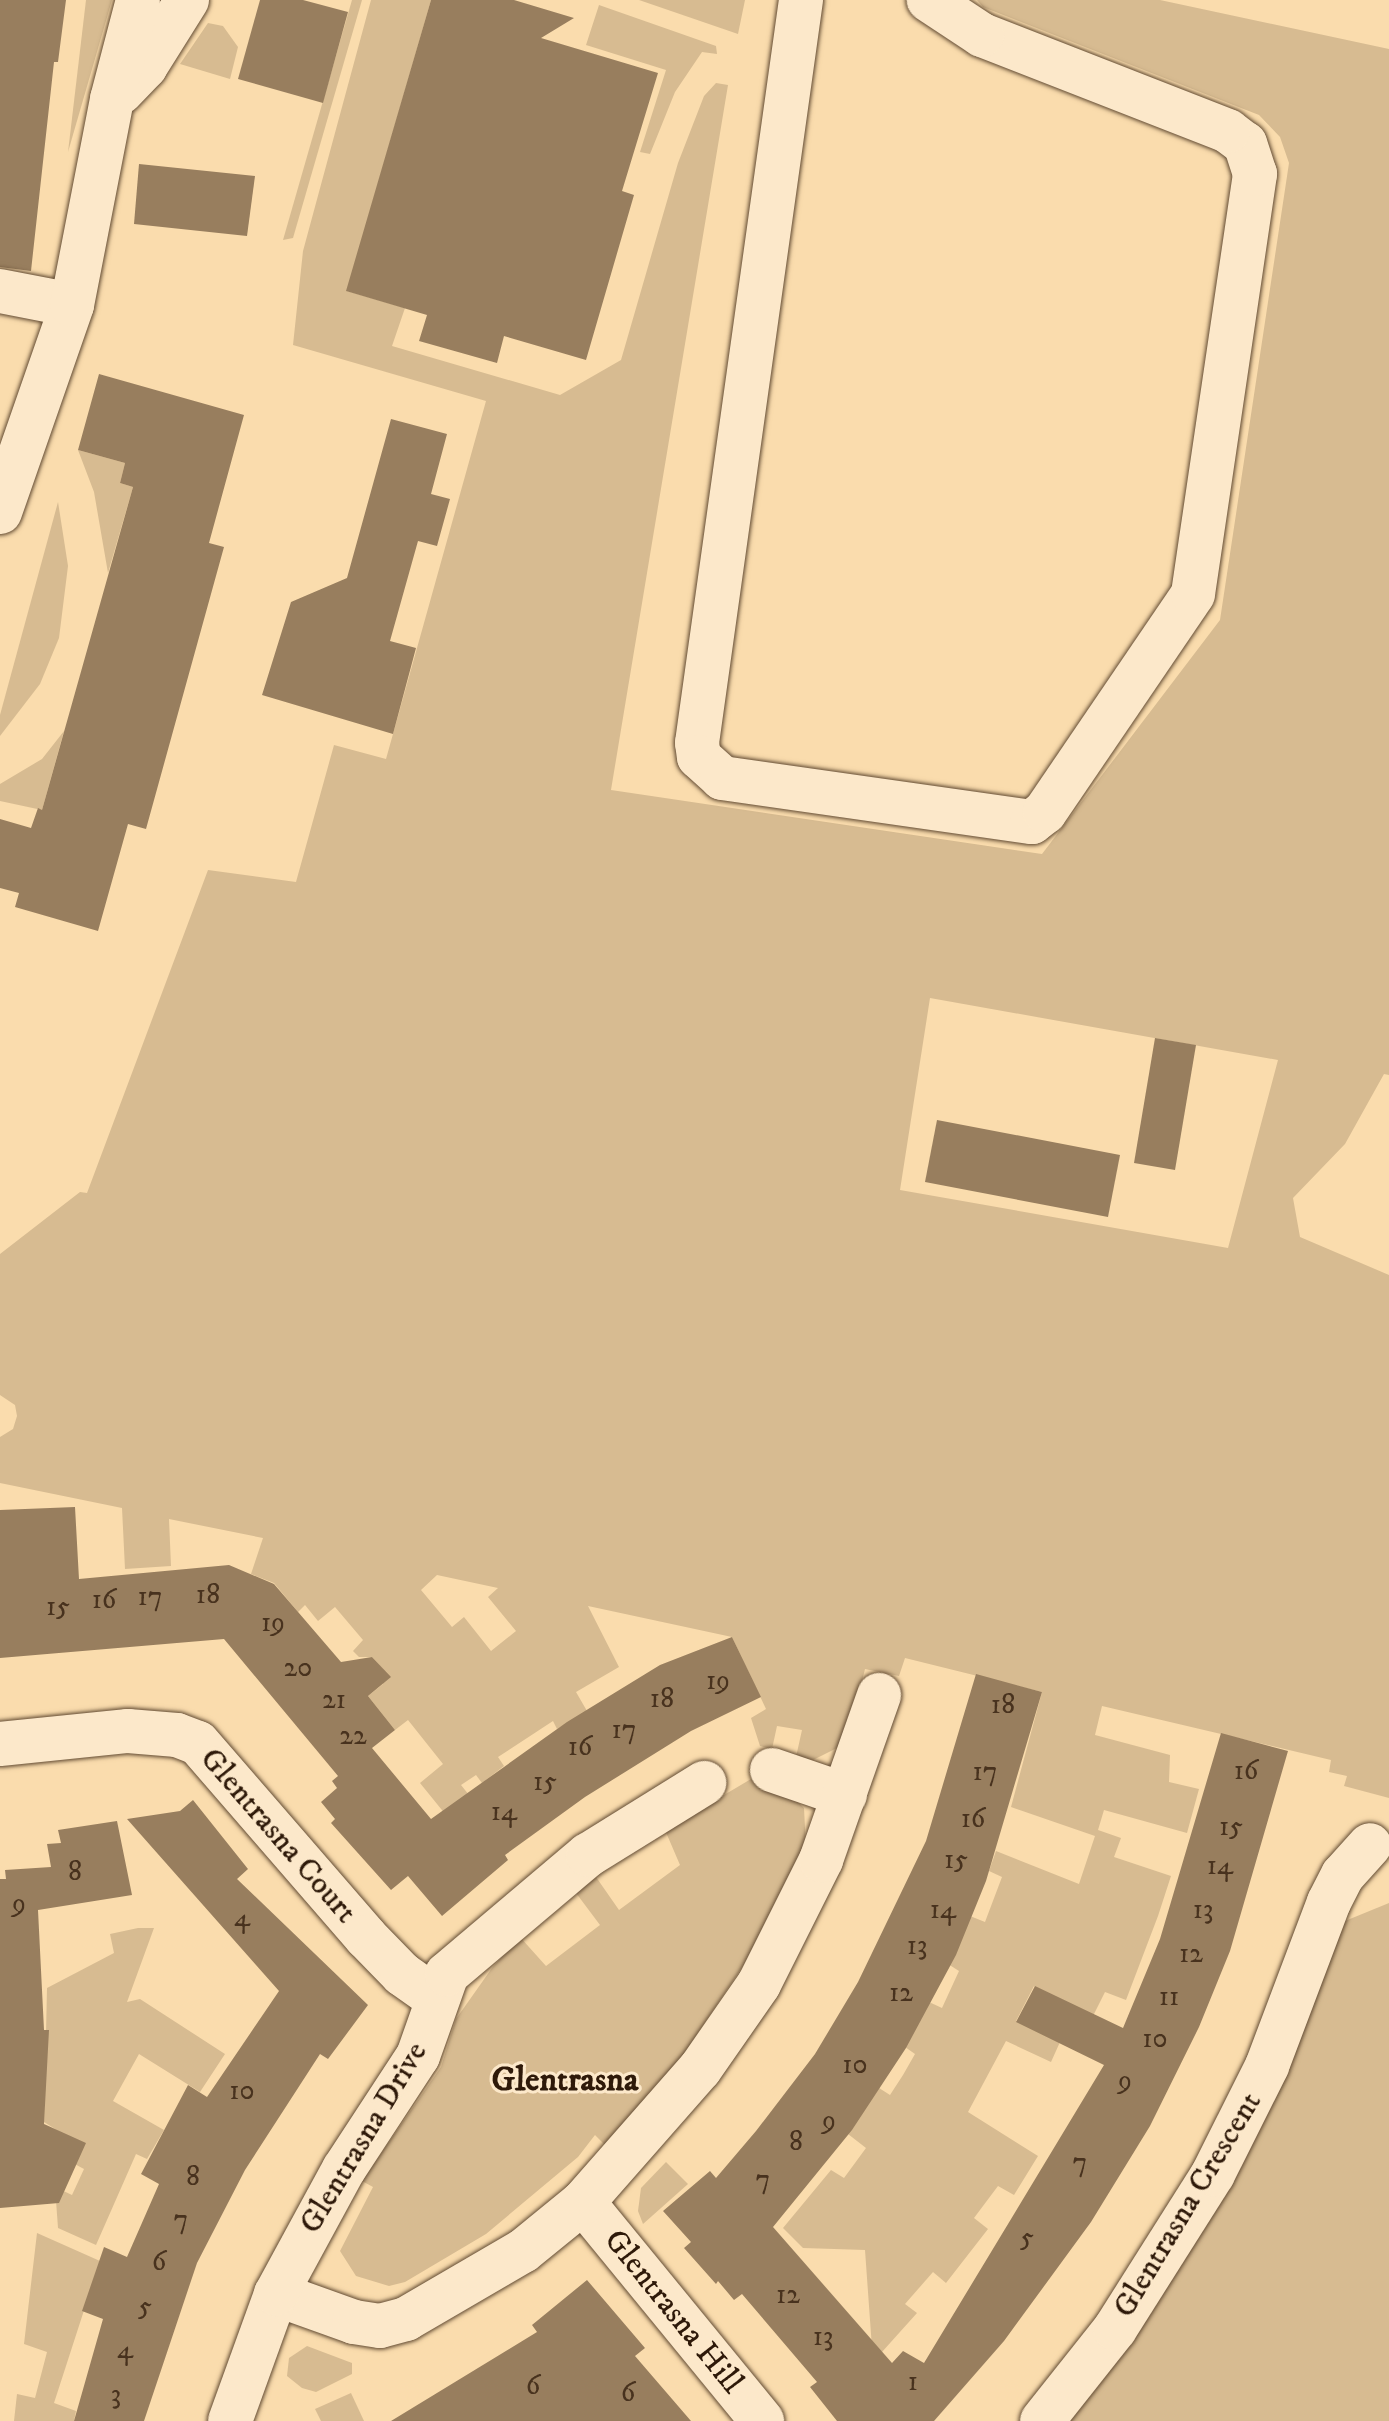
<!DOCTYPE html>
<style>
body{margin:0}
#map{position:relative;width:1389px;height:2421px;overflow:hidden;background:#fadcad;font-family:"IM FELL DW Pica",serif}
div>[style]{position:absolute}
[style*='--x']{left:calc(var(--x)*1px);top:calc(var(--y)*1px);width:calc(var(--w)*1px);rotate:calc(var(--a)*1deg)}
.green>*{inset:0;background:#d7bb91}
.building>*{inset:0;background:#987e5e}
.roads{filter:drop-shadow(0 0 2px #614a32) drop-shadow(0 0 2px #614a32)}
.minor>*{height:44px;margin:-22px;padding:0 22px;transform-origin:22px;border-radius:22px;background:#fce8ca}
span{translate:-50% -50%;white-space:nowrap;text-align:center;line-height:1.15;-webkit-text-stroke:6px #fce8ca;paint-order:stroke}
.number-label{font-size:28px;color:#48321e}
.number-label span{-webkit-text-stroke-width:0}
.street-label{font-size:32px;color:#2e1909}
.neighbourhood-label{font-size:34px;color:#2e1909;font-weight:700}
</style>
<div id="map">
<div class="green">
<div style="clip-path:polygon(86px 0,112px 0,68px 152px)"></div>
<div style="clip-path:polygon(352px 0,362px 0,293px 238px,283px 240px)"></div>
<div style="clip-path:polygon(evenodd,371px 0,431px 0,347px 291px,405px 308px,392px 346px,560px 395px,621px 360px,678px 163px,704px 96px,716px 83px,728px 85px,611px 790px,1042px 854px,1220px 620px,1289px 163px,1280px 137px,1259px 115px,983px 7px,977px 0,1160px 0,1389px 49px,1389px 1075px,1384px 1074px,1345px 1144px,1293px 1198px,1300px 1237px,1389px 1275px,1389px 1798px,1344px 1786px,1347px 1776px,1329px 1772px,1331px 1760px,1102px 1706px,1095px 1735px,1170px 1755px,1169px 1782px,1199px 1789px,1187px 1833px,1104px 1810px,1098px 1830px,1121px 1838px,1114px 1857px,1171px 1876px,1158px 1916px,1126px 2000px,1105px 1992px,1085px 2032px,1034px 1986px,1016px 2021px,1060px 2042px,1051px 2062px,1006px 2041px,968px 2112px,1038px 2156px,1014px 2195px,998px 2186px,974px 2218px,988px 2229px,946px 2283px,933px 2272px,905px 2304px,917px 2313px,873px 2362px,865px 2250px,803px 2248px,783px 2228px,831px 2170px,844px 2178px,866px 2148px,848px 2134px,879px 2088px,890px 2095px,903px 2075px,915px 2054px,905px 2047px,929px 2002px,942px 2008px,959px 1971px,948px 1964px,970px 1916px,985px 1922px,1002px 1877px,989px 1871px,996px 1851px,1079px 1884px,1095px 1836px,1011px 1807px,1042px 1692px,905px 1658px,899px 1676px,865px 1669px,849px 1732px,839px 1747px,813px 1760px,796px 1757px,802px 1730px,777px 1726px,772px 1749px,760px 1746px,751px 1718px,766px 1709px,732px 1637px,588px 1606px,619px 1667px,576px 1692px,587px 1711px,557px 1729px,553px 1721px,498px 1757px,504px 1766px,482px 1783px,476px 1775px,461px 1785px,473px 1800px,450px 1820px,420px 1783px,443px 1764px,408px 1720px,395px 1730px,368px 1696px,383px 1684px,383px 1669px,372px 1657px,359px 1657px,353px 1651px,363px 1640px,335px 1607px,318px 1621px,305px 1605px,298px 1612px,274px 1583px,251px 1574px,263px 1538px,169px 1519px,171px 1566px,125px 1569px,122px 1508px,0 1483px,0 1437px,13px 1429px,17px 1416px,15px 1405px,0 1395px,0 1254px,80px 1192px,87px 1193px,208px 870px,296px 882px,334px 745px,386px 759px,486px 401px,293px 345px,303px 251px,371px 0,930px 998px,1278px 1060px,1228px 1248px,900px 1190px,930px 998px,371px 0,437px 1575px,498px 1588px,488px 1597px,516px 1631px,491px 1651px,464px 1617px,452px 1627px,421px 1590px,437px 1575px)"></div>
<div style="clip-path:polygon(639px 0,745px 0,738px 34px)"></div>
<div style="clip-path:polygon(599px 5px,716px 46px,717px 54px,702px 52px,675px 92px,650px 154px,640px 152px,666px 70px,586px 45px)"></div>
<div style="clip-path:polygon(208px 23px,223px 26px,238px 47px,230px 79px,180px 64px)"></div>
<div style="clip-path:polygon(78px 450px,125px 463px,120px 483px,133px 487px,108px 573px,94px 492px)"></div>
<div style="clip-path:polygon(58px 502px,68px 566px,59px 638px,40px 684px,0 736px,0 715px)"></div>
<div style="clip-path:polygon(64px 731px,42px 810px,0 801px,0 784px,42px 759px)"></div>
<div style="clip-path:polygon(751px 1779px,789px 1793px,804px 1808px,806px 1848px,763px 1936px,683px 2055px,606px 2146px,595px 2135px,578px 2157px,486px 2234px,405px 2282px,389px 2286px,356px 2276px,340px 2251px,373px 2187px,362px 2181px,441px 2067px,456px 2019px,492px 1968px,520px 1937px,546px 1966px,600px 1925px,576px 1893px,596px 1877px,619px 1910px,680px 1865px,665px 1830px)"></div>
<div style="clip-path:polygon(1389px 1903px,1389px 2421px,1069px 2421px,1345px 1921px)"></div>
<div style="clip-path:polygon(138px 1928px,154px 1928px,127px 2002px,140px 1999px,225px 2054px,200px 2092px,139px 2054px,113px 2101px,164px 2130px,147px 2159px,136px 2154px,96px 2245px,58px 2228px,55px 2187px,72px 2195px,84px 2169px,69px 2161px,60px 2132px,44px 2122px,47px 1988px,114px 1953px,110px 1934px)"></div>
<div style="clip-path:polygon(666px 2162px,688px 2184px,643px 2224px,638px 2211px,641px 2188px)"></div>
<div style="clip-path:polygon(37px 2233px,100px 2261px,54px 2403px,76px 2411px,74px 2421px,14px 2421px,17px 2394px,35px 2398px,47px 2352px,24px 2344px)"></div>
<div style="clip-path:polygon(307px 2346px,352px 2363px,352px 2374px,316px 2392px,302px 2388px,287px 2376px,289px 2358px)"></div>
<div style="clip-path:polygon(351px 2393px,364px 2421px,321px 2421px,315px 2409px)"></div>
</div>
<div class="building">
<div style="clip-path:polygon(0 0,66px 0,58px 62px,54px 62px,31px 271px,0 267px)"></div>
<div style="clip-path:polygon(260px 0,303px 0,348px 12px,323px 103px,238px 79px)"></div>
<div style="clip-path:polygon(431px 0,514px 0,574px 18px,541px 38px,658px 73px,622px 191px,634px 195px,586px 360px,504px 336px,497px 363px,419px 341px,427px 315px,346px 291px)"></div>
<div style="clip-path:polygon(139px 164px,255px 176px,247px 236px,134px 224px)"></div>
<div style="clip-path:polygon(99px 374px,244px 415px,209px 543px,224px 547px,146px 829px,128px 824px,98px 931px,15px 907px,19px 893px,0 888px,0 819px,31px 828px,38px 808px,42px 810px,133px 487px,120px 483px,125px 463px,78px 450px)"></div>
<div style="clip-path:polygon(391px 419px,447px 434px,431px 494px,450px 499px,437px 546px,418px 541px,390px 641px,416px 648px,393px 734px,262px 695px,291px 602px,347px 578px)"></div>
<div style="clip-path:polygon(1155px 1038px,1196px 1045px,1175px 1170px,1134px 1163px)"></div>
<div style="clip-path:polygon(937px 1120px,1120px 1155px,1108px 1217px,925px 1182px)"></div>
<div style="clip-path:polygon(75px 1507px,79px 1579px,229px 1565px,274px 1584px,341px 1662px,372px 1657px,391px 1677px,368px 1696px,395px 1730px,372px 1748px,431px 1819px,567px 1722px,660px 1665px,732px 1637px,761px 1697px,691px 1731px,585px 1797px,505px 1855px,508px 1860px,442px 1916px,408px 1876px,391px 1890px,331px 1823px,335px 1819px,321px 1802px,337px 1788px,332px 1781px,338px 1776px,224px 1639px,0 1658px,0 1510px)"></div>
<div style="clip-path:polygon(976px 1674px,1042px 1692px,986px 1881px,956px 1955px,906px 2048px,852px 2130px,773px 2227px,892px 2363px,903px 2351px,924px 2363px,1104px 2065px,1016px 2022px,1035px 1986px,1123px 2028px,1160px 1939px,1221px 1733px,1288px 1751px,1230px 1951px,1199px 2027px,1150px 2126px,1091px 2222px,1004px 2341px,934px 2421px,837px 2421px,810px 2387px,817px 2382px,742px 2294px,734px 2300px,718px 2281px,716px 2284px,684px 2248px,691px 2242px,663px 2211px,710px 2171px,716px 2178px,756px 2131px,815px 2054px,858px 1982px,926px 1841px)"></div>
<div style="clip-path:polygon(193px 1800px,248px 1869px,237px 1879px,368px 2005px,328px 2059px,320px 2054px,245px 2170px,197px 2263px,144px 2421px,74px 2421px,103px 2319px,82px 2311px,104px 2247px,127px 2257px,159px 2184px,141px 2174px,188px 2085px,207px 2097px,279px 1991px,127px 1819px,180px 1811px)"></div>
<div style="clip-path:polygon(117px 1821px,132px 1895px,38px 1910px,44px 2030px,49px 2030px,44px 2124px,86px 2143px,59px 2203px,0 2208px,0 1879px,6px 1879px,5px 1870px,51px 1867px,47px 1844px,61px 1843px,58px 1830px)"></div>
<div style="clip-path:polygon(587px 2280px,645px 2348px,635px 2356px,691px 2421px,391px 2421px,537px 2332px,532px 2325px)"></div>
</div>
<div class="roads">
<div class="minor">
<div style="--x:801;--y:0;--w:750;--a:97.97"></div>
<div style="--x:697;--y:743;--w:14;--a:82"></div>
<div style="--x:699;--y:757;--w:31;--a:42"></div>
<div style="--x:722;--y:778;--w:313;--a:8.1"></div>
<div style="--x:1032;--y:822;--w:16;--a:-38"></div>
<div style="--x:1045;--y:812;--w:263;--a:-55.8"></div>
<div style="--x:1193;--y:594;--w:425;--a:-81.6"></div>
<div style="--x:1255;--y:174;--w:32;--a:-108"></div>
<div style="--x:1245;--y:144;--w:21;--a:-143"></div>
<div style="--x:1228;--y:131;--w:264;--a:-158.7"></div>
<div style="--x:982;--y:35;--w:64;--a:-146.6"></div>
<div style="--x:121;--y:92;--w:35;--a:-46"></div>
<div style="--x:145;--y:67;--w:79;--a:-57.9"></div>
<div style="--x:0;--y:291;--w:73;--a:11"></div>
<div style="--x:0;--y:512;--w:219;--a:-70.8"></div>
<div style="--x:72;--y:305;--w:210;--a:-79"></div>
<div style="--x:112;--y:99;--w:102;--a:-75.3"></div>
<div style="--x:0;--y:1744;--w:129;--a:-5.8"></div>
<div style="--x:128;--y:1731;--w:49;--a:4.7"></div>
<div style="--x:177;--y:1735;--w:22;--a:21"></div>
<div style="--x:198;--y:1743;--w:257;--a:49.1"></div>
<div style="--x:366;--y:1937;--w:52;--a:45.8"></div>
<div style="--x:402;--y:1974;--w:42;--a:35.2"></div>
<div style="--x:772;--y:1770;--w:77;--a:18.9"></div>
<div style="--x:583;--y:2202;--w:283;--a:50.7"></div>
<div style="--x:276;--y:2294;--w:83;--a:19.7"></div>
<div style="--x:354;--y:2322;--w:26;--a:9"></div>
<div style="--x:380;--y:2326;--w:27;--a:-15"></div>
<div style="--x:406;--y:2319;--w:135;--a:-30.2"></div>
<div style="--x:523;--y:2251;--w:77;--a:-39.2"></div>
<div style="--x:583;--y:2202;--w:177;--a:-48.7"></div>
<div style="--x:700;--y:2069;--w:103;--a:-55.2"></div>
<div style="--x:759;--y:1984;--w:139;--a:-63.4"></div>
<div style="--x:821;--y:1860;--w:175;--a:-70.6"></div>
<div style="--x:230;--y:2421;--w:135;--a:-70.1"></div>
<div style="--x:276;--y:2294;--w:142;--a:-61.5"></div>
<div style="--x:344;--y:2169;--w:135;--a:-56.8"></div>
<div style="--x:418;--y:2056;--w:87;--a:-70.5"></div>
<div style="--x:447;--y:1974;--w:185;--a:-40.2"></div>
<div style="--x:588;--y:1855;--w:137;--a:-31.8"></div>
<div style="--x:1042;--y:2421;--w:117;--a:-51.6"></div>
<div style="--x:1115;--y:2329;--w:183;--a:-57.7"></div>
<div style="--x:1213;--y:2174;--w:121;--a:-63.4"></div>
<div style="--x:1267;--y:2066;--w:175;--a:-69.3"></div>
<div style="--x:1329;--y:1902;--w:30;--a:-63"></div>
<div style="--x:1343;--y:1875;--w:40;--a:-48"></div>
</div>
</div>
<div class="number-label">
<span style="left:208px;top:1595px">18</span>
<span style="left:150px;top:1597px">17</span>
<span style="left:104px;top:1600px">16</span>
<span style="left:58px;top:1607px">15</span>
<span style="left:273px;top:1623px">19</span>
<span style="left:298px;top:1668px">20</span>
<span style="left:718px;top:1681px">19</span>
<span style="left:662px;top:1699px">18</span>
<span style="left:334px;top:1700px">21</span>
<span style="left:1003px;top:1705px">18</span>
<span style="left:624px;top:1730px">17</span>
<span style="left:353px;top:1736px">22</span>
<span style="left:580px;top:1747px">16</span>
<span style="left:1246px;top:1771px">16</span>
<span style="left:985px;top:1772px">17</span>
<span style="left:545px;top:1782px">15</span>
<span style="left:504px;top:1812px">14</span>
<span style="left:973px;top:1819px">16</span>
<span style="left:1231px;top:1827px">15</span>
<span style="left:956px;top:1860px">15</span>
<span style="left:1220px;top:1866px">14</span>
<span style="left:75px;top:1872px">8</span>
<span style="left:19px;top:1904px">9</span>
<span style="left:943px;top:1910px">14</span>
<span style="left:1203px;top:1910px">13</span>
<span style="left:242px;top:1918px">4</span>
<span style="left:917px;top:1946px">13</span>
<span style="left:1191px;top:1954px">12</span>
<span style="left:901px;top:1993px">12</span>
<span style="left:1169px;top:1997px">11</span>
<span style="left:1155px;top:2039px">10</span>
<span style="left:855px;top:2065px">10</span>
<span style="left:1125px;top:2081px">9</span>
<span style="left:242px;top:2091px">10</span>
<span style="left:829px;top:2121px">9</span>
<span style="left:796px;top:2142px">8</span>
<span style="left:1080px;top:2163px">7</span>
<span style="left:193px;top:2177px">8</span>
<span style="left:763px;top:2180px">7</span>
<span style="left:181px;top:2220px">7</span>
<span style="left:1027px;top:2238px">5</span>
<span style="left:159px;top:2262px">6</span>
<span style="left:788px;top:2295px">12</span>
<span style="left:145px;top:2307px">5</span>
<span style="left:823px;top:2337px">13</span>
<span style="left:125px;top:2350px">4</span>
<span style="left:913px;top:2382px">1</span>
<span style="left:533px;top:2386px">6</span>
<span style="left:628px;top:2393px">6</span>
<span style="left:116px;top:2395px">3</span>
</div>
<div class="street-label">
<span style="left:278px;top:1836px;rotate:49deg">Glentrasna Court</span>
<span style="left:364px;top:2138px;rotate:-59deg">Glentrasna Drive</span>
<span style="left:1188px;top:2205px;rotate:-59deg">Glentrasna Crescent</span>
<span style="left:673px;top:2312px;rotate:51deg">Glentrasna Hill</span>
</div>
<div class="neighbourhood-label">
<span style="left:565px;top:2081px">Glentrasna</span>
</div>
</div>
